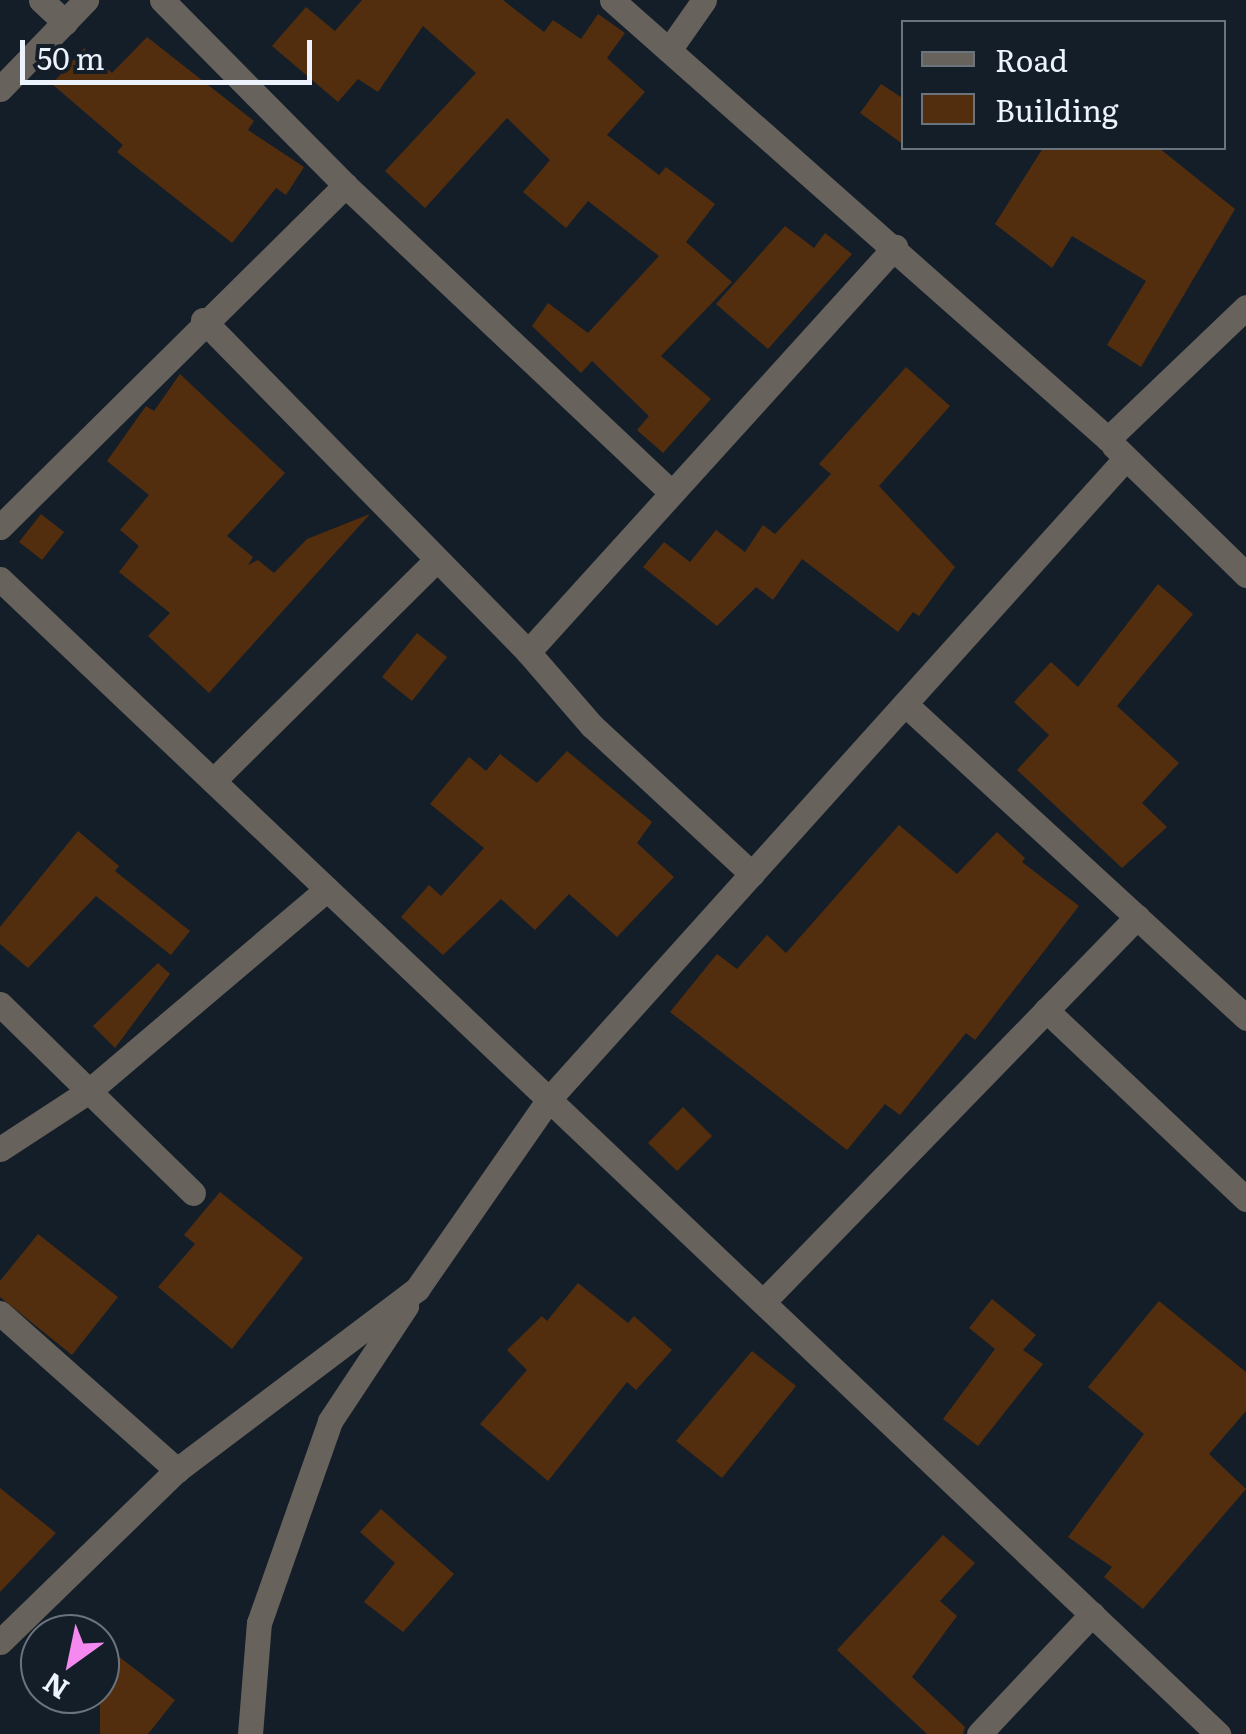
<!DOCTYPE html>
<style>
body{margin:0}
#map{position:relative;width:1246px;height:1734px;overflow:hidden;background:#141e29;font-family:Literata,serif}
div>[style]{position:absolute}
[style*='--x']{left:calc(var(--x)*1px);top:calc(var(--y)*1px);width:calc(var(--w)*1px);rotate:calc(var(--a)*1deg)}
.building>*{inset:0;background:#522e0e}
.minor>*{height:25px;margin:-12.5px;padding:0 12.5px;transform-origin:12.5px;border-radius:12.5px;background:#68625c}
.tertiary>*{height:25px;margin:-12.5px;padding:0 12.5px;transform-origin:12.5px;border-radius:12.5px;background:#68625c}
span{translate:-50% -50%;white-space:nowrap;text-align:center;line-height:1.15;-webkit-text-stroke:9px #141e29;paint-order:stroke}
.legend{position:absolute;left:901px;top:20px;width:325px;height:130px;box-sizing:border-box;background:#141e29;border:2px solid #6b737d;margin:0;padding:12px 18px;list-style:none;font-size:30px;color:#edf3fc}
.legend li{display:flex;align-items:center;gap:20px;height:50px}
.legend b{width:50px;border:2px solid #6b737d}
.north{position:absolute;left:20px;top:1614px;width:100px;height:100px;box-sizing:border-box;background:#141e29;border:2px solid #6b737d;border-radius:50%;rotate:213deg;font-size:28px;font-weight:700;line-height:40px;text-align:center;color:#edf3fc}
.north::after{content:'';display:block;margin:auto;width:35px;height:45px;background:#f589ef;clip-path:polygon(50% 0,100% 100%,50% 72%,0 100%)}
.scale{position:absolute;left:20px;top:40px;width:292px;height:45px;box-sizing:border-box;border:5px solid #edf3fc;border-top:0;padding-left:12px;font-size:30px;line-height:35px;white-space:nowrap;color:#edf3fc;-webkit-text-stroke:8px #141e29;paint-order:stroke}
</style>
<div id="map">
<div class="building">
<div style="clip-path:polygon(362px 0,503px 0,544px 32px,553px 20px,581px 39px,598px 14px,625px 33px,607px 58px,645px 92px,607px 135px,659px 175px,666px 167px,715px 204px,686px 242px,732px 282px,661px 356px,711px 399px,663px 453px,637px 430px,649px 416px,592px 361px,581px 373px,532px 326px,548px 303px,588px 333px,659px 256px,588px 201px,566px 228px,523px 192px,550px 160px,507px 118px,425px 208px,385px 171px,476px 73px,423px 26px,378px 92px,358px 79px,338px 102px,272px 46px,306px 7px,335px 31px)"></div>
<div style="clip-path:polygon(147px 37px,254px 121px,248px 130px,304px 167px,286px 195px,276px 188px,232px 243px,117px 152px,123px 145px,52px 84px,84px 48px,112px 73px)"></div>
<div style="clip-path:polygon(881px 84px,904px 99px,904px 145px,860px 113px)"></div>
<div style="clip-path:polygon(1043px 148px,1159px 148px,1235px 209px,1141px 367px,1107px 345px,1146px 281px,1072px 236px,1052px 268px,995px 224px)"></div>
<div style="clip-path:polygon(785px 226px,814px 248px,825px 233px,852px 254px,768px 349px,716px 304px)"></div>
<div style="clip-path:polygon(906px 367px,950px 406px,879px 486px,955px 567px,919px 616px,913px 612px,898px 632px,802px 559px,773px 600px,756px 587px,717px 626px,643px 567px,664px 542px,690px 562px,716px 530px,745px 552px,763px 525px,775px 534px,831px 474px,819px 464px)"></div>
<div style="clip-path:polygon(180px 374px,285px 473px,227px 536px,253px 557px,248px 565px,258px 560px,274px 573px,307px 539px,370px 514px,209px 693px,148px 636px,170px 613px,119px 572px,139px 546px,120px 530px,149px 495px,107px 461px,146px 406px,154px 411px)"></div>
<div style="clip-path:polygon(41px 514px,64px 532px,42px 560px,19px 542px)"></div>
<div style="clip-path:polygon(1158px 584px,1193px 614px,1117px 706px,1179px 763px,1142px 803px,1167px 827px,1122px 868px,1017px 770px,1049px 735px,1014px 702px,1051px 662px,1078px 687px)"></div>
<div style="clip-path:polygon(417px 633px,447px 657px,412px 701px,382px 677px)"></div>
<div style="clip-path:polygon(567px 751px,652px 822px,637px 843px,674px 877px,617px 937px,569px 894px,535px 930px,501px 899px,443px 955px,401px 917px,429px 885px,441px 896px,484px 848px,430px 804px,469px 757px,486px 771px,500px 754px,537px 783px)"></div>
<div style="clip-path:polygon(899px 825px,957px 874px,997px 832px,1025px 858px,1022px 862px,1079px 906px,975px 1040px,966px 1033px,900px 1115px,885px 1104px,847px 1150px,670px 1012px,717px 954px,737px 969px,767px 935px,786px 953px)"></div>
<div style="clip-path:polygon(78px 831px,119px 866px,115px 871px,190px 931px,171px 955px,96px 896px,28px 968px,0 944px,0 927px)"></div>
<div style="clip-path:polygon(158px 963px,170px 974px,115px 1048px,93px 1026px)"></div>
<div style="clip-path:polygon(683px 1107px,712px 1136px,677px 1171px,648px 1143px)"></div>
<div style="clip-path:polygon(220px 1192px,303px 1258px,232px 1349px,158px 1287px,195px 1244px,184px 1235px)"></div>
<div style="clip-path:polygon(38px 1234px,118px 1297px,72px 1355px,0 1297px,0 1281px)"></div>
<div style="clip-path:polygon(578px 1283px,628px 1323px,634px 1316px,672px 1350px,636px 1390px,627px 1382px,548px 1481px,480px 1424px,527px 1370px,507px 1350px,542px 1316px,547px 1321px)"></div>
<div style="clip-path:polygon(992px 1299px,1036px 1335px,1023px 1350px,1043px 1364px,978px 1446px,943px 1419px,995px 1349px,969px 1328px)"></div>
<div style="clip-path:polygon(1159px 1301px,1246px 1372px,1246px 1411px,1209px 1454px,1246px 1489px,1143px 1609px,1104px 1577px,1112px 1567px,1068px 1537px,1144px 1434px,1088px 1387px)"></div>
<div style="clip-path:polygon(752px 1351px,796px 1386px,722px 1478px,676px 1441px)"></div>
<div style="clip-path:polygon(0 1488px,56px 1533px,0 1592px)"></div>
<div style="clip-path:polygon(381px 1509px,454px 1574px,403px 1632px,364px 1602px,395px 1563px,360px 1532px)"></div>
<div style="clip-path:polygon(943px 1535px,975px 1563px,940px 1601px,957px 1616px,912px 1677px,965px 1727px,963px 1734px,927px 1734px,837px 1650px)"></div>
<div style="clip-path:polygon(100px 1642px,175px 1700px,148px 1734px,100px 1734px)"></div>
</div>
<div class="minor">
<div style="--x:41;--y:0;--w:33;--a:43"></div>
<div style="--x:162;--y:0;--w:260;--a:45.3"></div>
<div style="--x:345;--y:185;--w:445;--a:43.3"></div>
<div style="--x:669;--y:50;--w:61;--a:-55"></div>
<div style="--x:0;--y:89;--w:124;--a:-46"></div>
<div style="--x:203;--y:320;--w:465;--a:45.6"></div>
<div style="--x:1114;--y:446;--w:185;--a:44.3"></div>
<div style="--x:0;--y:527;--w:486;--a:-44.7"></div>
<div style="--x:0;--y:579;--w:1679;--a:43.48"></div>
<div style="--x:905;--y:704;--w:464;--a:42.6"></div>
<div style="--x:213;--y:781;--w:315;--a:-44.7"></div>
<div style="--x:752;--y:874;--w:218;--a:-137.2"></div>
<div style="--x:592;--y:726;--w:98;--a:-130.9"></div>
<div style="--x:528;--y:652;--w:547;--a:-47.82"></div>
<div style="--x:0;--y:1004;--w:270;--a:44.4"></div>
<div style="--x:1046;--y:1010;--w:275;--a:43.4"></div>
<div style="--x:0;--y:1149;--w:106;--a:-33.1"></div>
<div style="--x:89;--y:1091;--w:312;--a:-40.3"></div>
<div style="--x:763;--y:1302;--w:537;--a:-45.83"></div>
<div style="--x:0;--y:1313;--w:237;--a:41.6"></div>
<div style="--x:0;--y:1642;--w:247;--a:-44.2"></div>
<div style="--x:177;--y:1470;--w:301;--a:-37"></div>
<div style="--x:417;--y:1289;--w:231;--a:-55.2"></div>
<div style="--x:549;--y:1099;--w:861;--a:-48.01"></div>
<div style="--x:250;--y:1734;--w:111;--a:-85.4"></div>
<div style="--x:259;--y:1623;--w:214;--a:-70.6"></div>
<div style="--x:330;--y:1421;--w:138;--a:-56.5"></div>
<div style="--x:979;--y:1734;--w:165;--a:-46.7"></div>
</div>
<div class="tertiary">
<div style="--x:612;--y:0;--w:662;--a:41.51"></div>
<div style="--x:1108;--y:439;--w:191;--a:-43.7"></div>
</div>
<ul class="legend">
<li><b style="height:12px;background:#68625c"></b>Road</li>
<li><b style="height:28px;background:#522e0e"></b>Building</li>
</ul>
<div class="north">N</div>
<div class="scale">50 m</div>
</div>
